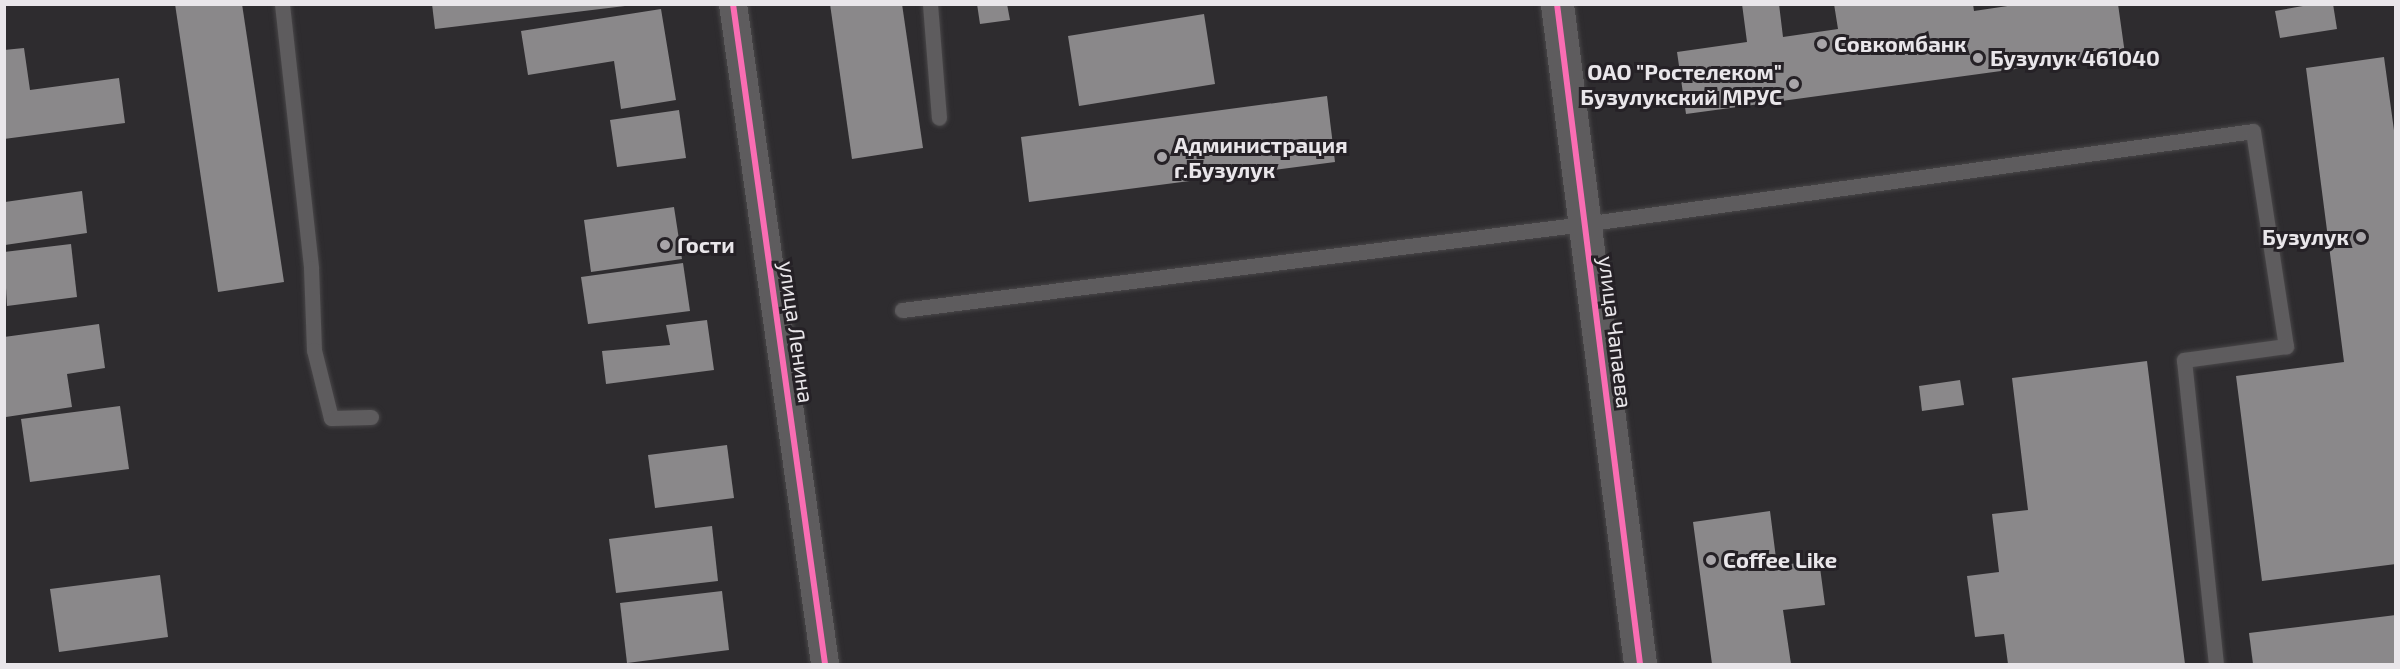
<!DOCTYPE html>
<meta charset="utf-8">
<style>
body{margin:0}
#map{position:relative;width:2400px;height:669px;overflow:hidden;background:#2e2c2f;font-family:"Exo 2",sans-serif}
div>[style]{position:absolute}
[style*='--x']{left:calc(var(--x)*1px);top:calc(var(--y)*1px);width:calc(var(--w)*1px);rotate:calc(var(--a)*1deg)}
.building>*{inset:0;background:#8a888a}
.roads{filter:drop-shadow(0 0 2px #494749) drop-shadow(0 0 2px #494749)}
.service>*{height:15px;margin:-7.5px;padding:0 7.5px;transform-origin:7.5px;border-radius:7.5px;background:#5e5c5e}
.minor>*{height:28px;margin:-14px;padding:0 14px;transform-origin:14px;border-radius:14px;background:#5e5c5e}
.tertiary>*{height:33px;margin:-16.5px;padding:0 16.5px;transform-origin:16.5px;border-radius:16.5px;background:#5e5c5e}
.cycleway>*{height:6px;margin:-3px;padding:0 3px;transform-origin:3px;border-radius:3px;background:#f96db3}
.dots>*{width:16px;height:16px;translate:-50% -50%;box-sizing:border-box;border:3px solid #252126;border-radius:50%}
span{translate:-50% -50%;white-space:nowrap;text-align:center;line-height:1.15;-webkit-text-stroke:6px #252126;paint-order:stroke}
.poi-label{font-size:22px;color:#e9e6ea;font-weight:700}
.left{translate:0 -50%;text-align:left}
.right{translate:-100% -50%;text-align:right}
.street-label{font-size:22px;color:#e9e6ea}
.frame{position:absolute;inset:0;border:6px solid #e9e6ea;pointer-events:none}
</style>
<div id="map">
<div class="building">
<div style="clip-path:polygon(175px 4px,242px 4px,284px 282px,218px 292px)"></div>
<div style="clip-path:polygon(432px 4px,625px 4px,625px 6px,435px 29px)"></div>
<div style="clip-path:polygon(830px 4px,902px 4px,923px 148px,852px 159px)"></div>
<div style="clip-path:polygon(977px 4px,1007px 4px,1010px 20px,980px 24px)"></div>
<div style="clip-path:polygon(1742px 4px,1779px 4px,1783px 37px,1838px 29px,1834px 4px,1973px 4px,1974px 11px,2021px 4px,2118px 4px,2125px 54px,1686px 114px,1677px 52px,1747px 42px)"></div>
<div style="clip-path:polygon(2314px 4px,2333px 4px,2337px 29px,2280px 38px,2275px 11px)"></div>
<div style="clip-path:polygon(661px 9px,676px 100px,621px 109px,614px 61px,528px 75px,521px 31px)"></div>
<div style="clip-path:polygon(1204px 14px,1215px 84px,1079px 106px,1068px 36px)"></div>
<div style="clip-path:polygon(24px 48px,30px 90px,119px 78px,125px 123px,4px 139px,4px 50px)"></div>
<div style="clip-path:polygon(2384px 57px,2396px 145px,2396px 564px,2262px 581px,2236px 376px,2344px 362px,2306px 68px)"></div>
<div style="clip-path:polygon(1327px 96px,1335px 162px,1029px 202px,1021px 137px)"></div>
<div style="clip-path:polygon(679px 110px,686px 158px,617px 167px,610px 120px)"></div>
<div style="clip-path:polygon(82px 191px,87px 233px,5px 245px,5px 202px)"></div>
<div style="clip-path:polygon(674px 207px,682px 259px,591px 272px,584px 220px)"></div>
<div style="clip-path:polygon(71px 244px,77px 297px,7px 306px,4px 252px)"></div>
<div style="clip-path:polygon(683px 263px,690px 311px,588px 324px,581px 277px)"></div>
<div style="clip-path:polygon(707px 320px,714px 370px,606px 384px,602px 351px,670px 345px,666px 325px)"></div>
<div style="clip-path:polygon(99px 324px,105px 368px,67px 374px,72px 407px,6px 417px,4px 337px)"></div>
<div style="clip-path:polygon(2147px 361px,2185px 664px,2008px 664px,2004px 634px,1975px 637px,1967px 576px,1999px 572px,1992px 514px,2028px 510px,2012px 378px)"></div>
<div style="clip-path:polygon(1960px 380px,1964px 405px,1922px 411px,1919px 386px)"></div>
<div style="clip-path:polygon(120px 406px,129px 469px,30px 482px,21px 419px)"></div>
<div style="clip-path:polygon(727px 445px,734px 498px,655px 508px,648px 455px)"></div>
<div style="clip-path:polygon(1770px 511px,1777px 566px,1819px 560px,1825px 605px,1783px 610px,1791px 664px,1712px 664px,1693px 522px)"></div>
<div style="clip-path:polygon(712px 526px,718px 581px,616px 593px,609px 539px)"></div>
<div style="clip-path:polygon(160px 575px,168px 637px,59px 652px,50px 589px)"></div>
<div style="clip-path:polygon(722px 591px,729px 650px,627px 663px,620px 603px)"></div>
<div style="clip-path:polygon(2396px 615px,2396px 664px,2253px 664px,2249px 633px)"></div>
</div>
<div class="roads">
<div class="service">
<div style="--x:282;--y:4;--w:266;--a:83.7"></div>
<div style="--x:311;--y:268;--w:82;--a:87.9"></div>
<div style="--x:314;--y:350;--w:70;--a:76"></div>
<div style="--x:331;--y:418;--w:40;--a:-1.4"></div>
<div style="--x:930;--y:4;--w:114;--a:85.5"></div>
<div style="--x:902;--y:310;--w:687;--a:-7.19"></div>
<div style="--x:1584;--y:224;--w:675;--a:-7.91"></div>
<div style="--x:2253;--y:131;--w:218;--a:81.3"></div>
<div style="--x:2286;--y:346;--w:103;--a:172.2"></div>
<div style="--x:2184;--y:360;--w:306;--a:84"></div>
</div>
<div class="minor">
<div style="--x:733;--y:4;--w:666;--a:82.06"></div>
</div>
<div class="tertiary">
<div style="--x:1557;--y:4;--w:665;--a:82.83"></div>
</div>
</div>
<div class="cycleway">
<div style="--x:733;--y:4;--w:666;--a:82.06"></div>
<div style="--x:1557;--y:4;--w:665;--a:82.83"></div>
</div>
<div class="dots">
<div style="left:1822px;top:44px;background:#a8a5a9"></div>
<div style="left:1978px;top:58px;background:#a8a5a9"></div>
<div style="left:1794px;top:84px;background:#a8a5a9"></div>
<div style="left:1162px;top:157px;background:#a8a5a9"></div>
<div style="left:2361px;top:237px;background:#a8a5a9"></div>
<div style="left:665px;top:245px;background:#a8a5a9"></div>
<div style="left:1711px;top:560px;background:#a8a5a9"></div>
</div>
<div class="poi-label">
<span class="left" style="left:1834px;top:44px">Совкомбанк</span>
<span class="left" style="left:1990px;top:58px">Бузулук 461040</span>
<span class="right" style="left:1782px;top:84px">ОАО "Ростелеком"<br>Бузулукский МРУС</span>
<span class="left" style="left:1174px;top:157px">Администрация<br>г.Бузулук</span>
<span class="right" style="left:2349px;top:237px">Бузулук</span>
<span class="left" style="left:677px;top:245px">Гости</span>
<span class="left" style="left:1723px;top:560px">Coffee Like</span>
</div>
<div class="street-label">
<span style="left:797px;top:332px;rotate:82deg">улица Ленина</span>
<span style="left:1616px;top:332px;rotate:83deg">улица Чапаева</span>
</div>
<div class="frame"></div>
</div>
